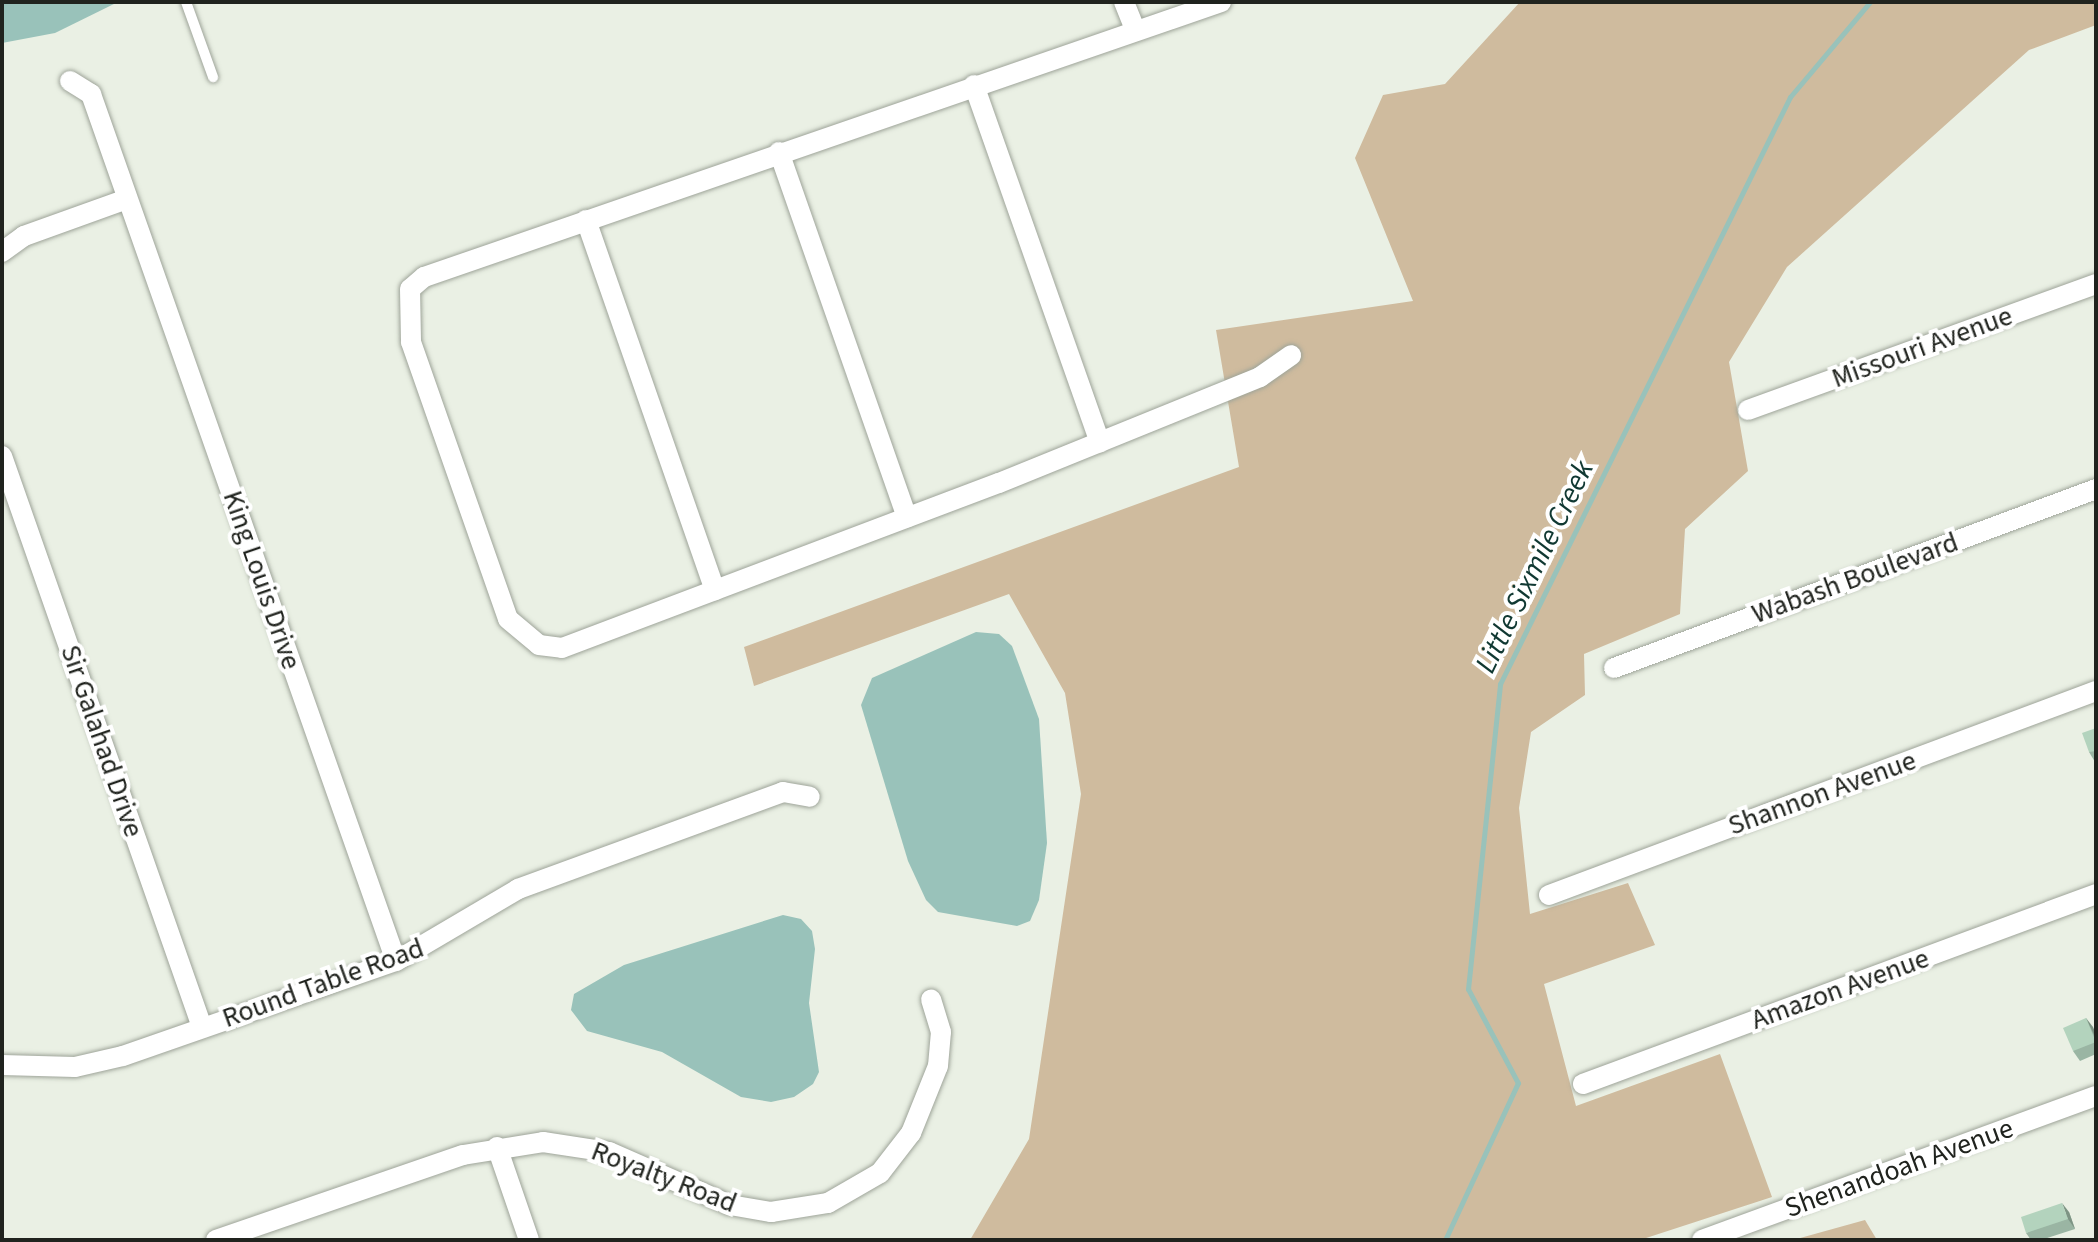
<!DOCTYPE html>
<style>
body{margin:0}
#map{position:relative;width:2098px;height:1242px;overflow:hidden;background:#eaf0e4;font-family:"Source Sans 3",sans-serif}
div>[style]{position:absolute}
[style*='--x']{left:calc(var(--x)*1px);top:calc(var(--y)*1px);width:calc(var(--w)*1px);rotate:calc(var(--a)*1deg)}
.forest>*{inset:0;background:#cfbb9e}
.water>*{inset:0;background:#99c2ba}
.stream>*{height:5px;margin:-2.5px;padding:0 2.5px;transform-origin:2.5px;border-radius:2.5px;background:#99c2ba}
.roads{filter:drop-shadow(0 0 2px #9ea499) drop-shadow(0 0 2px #9ea499)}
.lane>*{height:10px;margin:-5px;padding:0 5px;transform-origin:5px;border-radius:5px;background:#fff}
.street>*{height:20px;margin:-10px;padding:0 10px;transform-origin:10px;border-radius:10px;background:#fff}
.wall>*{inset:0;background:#9ab5a3}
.shaded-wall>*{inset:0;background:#7d9484}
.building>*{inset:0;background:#b3d3bd}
span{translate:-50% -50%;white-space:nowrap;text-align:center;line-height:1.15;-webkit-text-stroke:8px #fff;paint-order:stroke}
.street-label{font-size:28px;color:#20231e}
.water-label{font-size:30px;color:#103832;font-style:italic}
.frame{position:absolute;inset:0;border:4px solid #20231e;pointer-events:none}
</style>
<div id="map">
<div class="forest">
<div style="clip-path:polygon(1520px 2px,2096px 2px,2096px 25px,2029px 50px,1787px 267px,1729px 362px,1748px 471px,1685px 529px,1680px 614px,1584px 654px,1585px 695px,1531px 732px,1519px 808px,1530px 914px,1628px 883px,1655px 945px,1544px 984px,1576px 1106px,1720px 1054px,1772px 1197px,1640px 1240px,970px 1240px,1029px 1139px,1081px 794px,1065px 693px,1009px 594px,754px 686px,744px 647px,1239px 467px,1216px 330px,1413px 301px,1355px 158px,1383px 95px,1445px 84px)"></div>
<div style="clip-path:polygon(1865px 1220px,1877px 1240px,1793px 1240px)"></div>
</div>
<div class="water">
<div style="clip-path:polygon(2px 2px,118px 2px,55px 33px,2px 43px)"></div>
<div style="clip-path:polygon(976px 632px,999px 634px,1012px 646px,1039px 719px,1047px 843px,1039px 900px,1030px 921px,1017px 926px,938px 912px,926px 900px,908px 861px,861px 705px,872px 678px)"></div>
<div style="clip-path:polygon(783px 915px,801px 919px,812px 931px,815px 949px,809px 1003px,819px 1072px,813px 1084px,794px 1097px,771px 1102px,741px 1097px,662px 1052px,587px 1031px,571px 1010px,574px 994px,624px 965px)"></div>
</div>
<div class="stream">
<div style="--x:1445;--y:1240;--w:173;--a:-65.1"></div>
<div style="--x:1518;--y:1083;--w:106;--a:-118"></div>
<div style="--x:1468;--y:989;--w:307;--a:-84"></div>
<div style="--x:1500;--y:684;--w:655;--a:-63.71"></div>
<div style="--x:1790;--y:97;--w:124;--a:-49.9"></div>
</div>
<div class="roads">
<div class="lane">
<div style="--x:186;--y:2;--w:80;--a:70.2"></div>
</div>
<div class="street">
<div style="--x:1124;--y:2;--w:29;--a:68"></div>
<div style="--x:1221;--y:2;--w:843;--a:160.96"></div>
<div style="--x:424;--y:277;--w:18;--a:139"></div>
<div style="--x:410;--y:289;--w:53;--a:88.9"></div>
<div style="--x:411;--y:342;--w:293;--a:70.7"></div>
<div style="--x:508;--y:619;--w:40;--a:40"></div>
<div style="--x:539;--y:645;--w:23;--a:7"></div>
<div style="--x:562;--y:648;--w:467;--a:-20.7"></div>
<div style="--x:999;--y:483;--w:282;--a:-22.1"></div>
<div style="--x:1260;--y:377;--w:38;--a:-35"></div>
<div style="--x:70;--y:81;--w:25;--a:32"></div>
<div style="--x:91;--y:94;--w:919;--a:70.62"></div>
<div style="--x:974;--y:85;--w:379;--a:70.6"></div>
<div style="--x:779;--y:152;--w:387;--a:70.7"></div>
<div style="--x:586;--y:220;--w:392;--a:70.8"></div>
<div style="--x:2;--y:252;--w:27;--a:-36"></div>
<div style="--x:24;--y:236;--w:109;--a:-19.8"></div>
<div style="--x:1748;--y:410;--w:370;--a:-19.9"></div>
<div style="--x:2;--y:456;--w:605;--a:70.7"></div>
<div style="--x:1614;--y:668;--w:514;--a:-20.37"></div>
<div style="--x:1549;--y:895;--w:584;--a:-20.45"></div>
<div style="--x:2;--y:1065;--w:73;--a:1.6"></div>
<div style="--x:75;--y:1067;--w:49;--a:-12.9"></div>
<div style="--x:123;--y:1056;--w:289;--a:-19.2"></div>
<div style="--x:396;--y:961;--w:142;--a:-30.5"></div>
<div style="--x:518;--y:889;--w:282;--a:-20.1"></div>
<div style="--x:783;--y:792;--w:27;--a:10"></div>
<div style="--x:1583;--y:1084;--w:547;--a:-20.32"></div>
<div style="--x:497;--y:1147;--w:98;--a:71"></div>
<div style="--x:216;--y:1240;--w:261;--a:-19"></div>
<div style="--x:463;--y:1155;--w:81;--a:-9.2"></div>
<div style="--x:543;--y:1142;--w:67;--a:8.6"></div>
<div style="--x:609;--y:1152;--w:132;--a:23.7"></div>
<div style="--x:730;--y:1205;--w:42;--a:9.7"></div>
<div style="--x:771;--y:1212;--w:58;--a:-9"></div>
<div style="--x:828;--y:1203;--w:60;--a:-30"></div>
<div style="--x:880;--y:1173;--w:51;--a:-52.2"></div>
<div style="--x:911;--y:1133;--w:72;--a:-68.1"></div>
<div style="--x:938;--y:1066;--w:34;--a:-85"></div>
<div style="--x:941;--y:1032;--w:34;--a:-107"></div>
<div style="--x:1702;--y:1240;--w:419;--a:-20.1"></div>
</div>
</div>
<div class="wall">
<div style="clip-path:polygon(2096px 728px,2096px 761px,2095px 762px,2089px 752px)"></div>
<div style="clip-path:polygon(2086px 1018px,2096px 1034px,2096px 1054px,2080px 1061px,2073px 1051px)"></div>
<div style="clip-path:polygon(2069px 1212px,2075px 1229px,2041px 1240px,2031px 1240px,2026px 1233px)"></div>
</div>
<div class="shaded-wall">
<div style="clip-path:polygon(2086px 1018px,2093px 1027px,2096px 1034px,2096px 1039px)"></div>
<div style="clip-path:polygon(2062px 1203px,2069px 1212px,2075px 1229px,2068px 1219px)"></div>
</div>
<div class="building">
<div style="clip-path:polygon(2096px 728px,2096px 751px,2089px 752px,2082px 733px)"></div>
<div style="clip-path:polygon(2086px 1018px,2096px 1042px,2073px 1051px,2063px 1028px)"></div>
<div style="clip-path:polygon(2062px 1203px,2068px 1219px,2026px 1233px,2021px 1217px)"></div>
</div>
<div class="street-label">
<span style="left:1922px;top:347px;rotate:-20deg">Missouri Avenue</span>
<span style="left:1855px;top:578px;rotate:-20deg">Wabash Boulevard</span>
<span style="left:262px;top:580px;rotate:71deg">King Louis Drive</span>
<span style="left:102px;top:741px;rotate:71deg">Sir Galahad Drive</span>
<span style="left:1822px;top:793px;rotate:-20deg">Shannon Avenue</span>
<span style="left:323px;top:983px;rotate:-20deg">Round Table Road</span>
<span style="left:1840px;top:989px;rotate:-20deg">Amazon Avenue</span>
<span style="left:1899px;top:1168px;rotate:-20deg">Shenandoah Avenue</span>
<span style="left:664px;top:1177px;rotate:21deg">Royalty Road</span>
</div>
<div class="water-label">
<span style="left:1535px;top:567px;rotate:-64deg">Little Sixmile Creek</span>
</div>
<div class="frame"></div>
</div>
